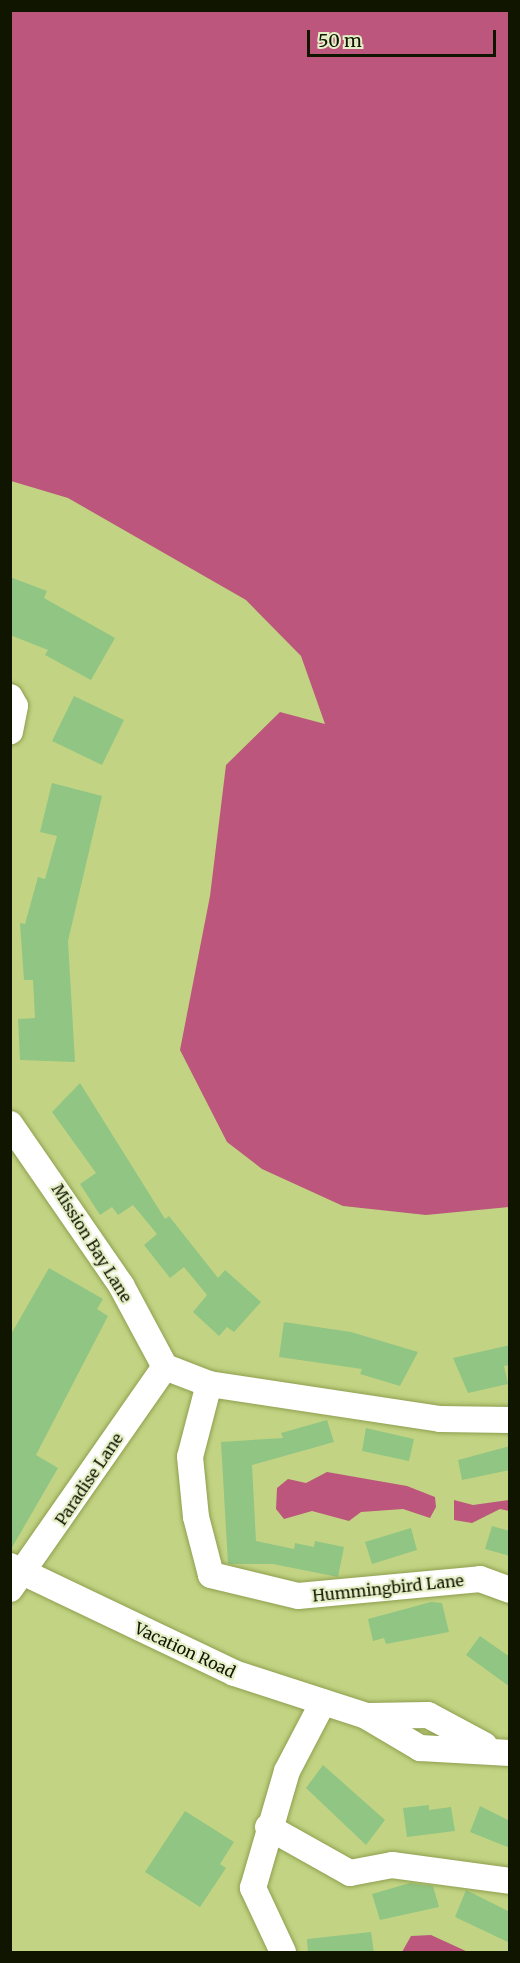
<!DOCTYPE html>
<style>
body{margin:0}
#map{position:relative;width:520px;height:1963px;overflow:hidden;background:#c2d483;font-family:Merriweather,serif}
div>[style]{position:absolute}
[style*='--x']{left:calc(var(--x)*1px);top:calc(var(--y)*1px);width:calc(var(--w)*1px);rotate:calc(var(--a)*1deg)}
.water>*{inset:0;background:#bc567c}
.building>*{inset:0;background:#91c583}
.roads{filter:drop-shadow(0 0 2px #8e9f4f) drop-shadow(0 0 2px #8e9f4f)}
.minor>*{height:26px;margin:-13px;padding:0 13px;transform-origin:13px;border-radius:13px;background:#fff}
span{translate:-50% -50%;white-space:nowrap;text-align:center;line-height:1.15;-webkit-text-stroke:4.5px #e6f0c8;paint-order:stroke}
.street-label{font-size:16px;color:#101500}
.frame{position:absolute;inset:0;border:12px solid #101500;pointer-events:none}
.scale{position:absolute;left:307px;top:30px;width:189px;height:27px;box-sizing:border-box;border:3px solid #101500;border-top:0;padding-left:8px;font-size:18px;line-height:21px;white-space:nowrap;color:#101500;-webkit-text-stroke:4px #e6f0c8;paint-order:stroke}
</style>
<div id="map">
<div class="water">
<div style="clip-path:polygon(10px 11px,509px 11px,509px 1207px,426px 1215px,343px 1206px,262px 1169px,227px 1142px,180px 1050px,210px 896px,226px 765px,280px 712px,325px 724px,301px 656px,246px 600px,68px 498px,11px 481px)"></div>
<div style="clip-path:polygon(327px 1472px,407px 1486px,435px 1497px,436px 1507px,430px 1518px,403px 1509px,361px 1512px,349px 1521px,312px 1511px,284px 1519px,276px 1509px,277px 1488px,288px 1479px,306px 1483px)"></div>
<div style="clip-path:polygon(454px 1500px,473px 1505px,509px 1500px,509px 1511px,500px 1509px,472px 1523px,454px 1520px)"></div>
<div style="clip-path:polygon(431px 1935px,468px 1952px,402px 1952px,411px 1936px)"></div>
</div>
<div class="building">
<div style="clip-path:polygon(10px 577px,47px 591px,44px 598px,115px 638px,91px 680px,45px 655px,48px 650px,10px 635px)"></div>
<div style="clip-path:polygon(74px 696px,124px 720px,102px 765px,52px 741px)"></div>
<div style="clip-path:polygon(52px 783px,102px 796px,68px 941px,75px 1062px,20px 1060px,18px 1019px,35px 1018px,33px 980px,24px 980px,20px 923px,25px 924px,38px 877px,45px 879px,57px 836px,40px 832px)"></div>
<div style="clip-path:polygon(80px 1083px,165px 1219px,169px 1216px,218px 1278px,225px 1270px,261px 1302px,234px 1332px,227px 1327px,219px 1336px,193px 1312px,207px 1295px,184px 1267px,170px 1278px,144px 1245px,157px 1234px,133px 1205px,118px 1215px,112px 1207px,100px 1215px,80px 1184px,96px 1173px,52px 1112px)"></div>
<div style="clip-path:polygon(49px 1268px,103px 1299px,97px 1309px,108px 1316px,36px 1455px,58px 1468px,10px 1551px,10px 1336px)"></div>
<div style="clip-path:polygon(284px 1322px,351px 1332px,418px 1352px,400px 1386px,360px 1374px,362px 1369px,279px 1357px)"></div>
<div style="clip-path:polygon(510px 1345px,510px 1365px,504px 1366px,508px 1384px,468px 1393px,453px 1358px)"></div>
<div style="clip-path:polygon(327px 1420px,334px 1442px,252px 1465px,256px 1541px,294px 1549px,295px 1543px,314px 1547px,315px 1541px,344px 1547px,338px 1577px,273px 1564px,228px 1564px,221px 1442px,283px 1438px,281px 1433px)"></div>
<div style="clip-path:polygon(366px 1428px,414px 1439px,409px 1461px,362px 1451px)"></div>
<div style="clip-path:polygon(510px 1446px,510px 1470px,462px 1480px,458px 1460px)"></div>
<div style="clip-path:polygon(492px 1526px,510px 1531px,510px 1556px,485px 1549px)"></div>
<div style="clip-path:polygon(411px 1528px,417px 1550px,372px 1564px,365px 1542px)"></div>
<div style="clip-path:polygon(431px 1602px,442px 1603px,449px 1632px,386px 1644px,384px 1638px,373px 1641px,368px 1619px)"></div>
<div style="clip-path:polygon(480px 1636px,510px 1657px,510px 1687px,466px 1655px)"></div>
<div style="clip-path:polygon(323px 1765px,385px 1820px,366px 1845px,306px 1788px)"></div>
<div style="clip-path:polygon(429px 1805px,429px 1810px,451px 1807px,455px 1831px,407px 1837px,403px 1808px)"></div>
<div style="clip-path:polygon(480px 1806px,510px 1821px,510px 1848px,470px 1832px)"></div>
<div style="clip-path:polygon(185px 1811px,234px 1842px,220px 1864px,226px 1868px,200px 1907px,145px 1872px)"></div>
<div style="clip-path:polygon(410px 1883px,433px 1886px,439px 1907px,380px 1920px,372px 1894px)"></div>
<div style="clip-path:polygon(466px 1890px,510px 1912px,510px 1943px,455px 1917px)"></div>
<div style="clip-path:polygon(371px 1932px,374px 1953px,308px 1953px,307px 1939px)"></div>
</div>
<div class="roads">
<div class="minor">
<div style="--x:10;--y:697;--w:10;--a:61"></div>
<div style="--x:15;--y:706;--w:26;--a:101"></div>
<div style="--x:10;--y:1124;--w:196;--a:55.4"></div>
<div style="--x:121;--y:1285;--w:93;--a:61.8"></div>
<div style="--x:165;--y:1367;--w:47;--a:21.1"></div>
<div style="--x:209;--y:1384;--w:234;--a:8.6"></div>
<div style="--x:440;--y:1419;--w:70;--a:0.8"></div>
<div style="--x:209;--y:1384;--w:75;--a:104.6"></div>
<div style="--x:190;--y:1457;--w:60;--a:84.3"></div>
<div style="--x:196;--y:1517;--w:60;--a:75.5"></div>
<div style="--x:211;--y:1575;--w:89;--a:13.6"></div>
<div style="--x:298;--y:1596;--w:183;--a:-5.3"></div>
<div style="--x:480;--y:1579;--w:32;--a:20"></div>
<div style="--x:10;--y:1566;--w:248;--a:25.5"></div>
<div style="--x:234;--y:1673;--w:139;--a:18"></div>
<div style="--x:366;--y:1716;--w:63;--a:30.7"></div>
<div style="--x:420;--y:1748;--w:90;--a:3.2"></div>
<div style="--x:10;--y:1589;--w:271;--a:-55.1"></div>
<div style="--x:367;--y:1716;--w:61;--a:-0.9"></div>
<div style="--x:428;--y:1715;--w:64;--a:28.2"></div>
<div style="--x:268;--y:1827;--w:94;--a:29.3"></div>
<div style="--x:350;--y:1873;--w:43;--a:-10.8"></div>
<div style="--x:392;--y:1865;--w:119;--a:7.7"></div>
<div style="--x:283;--y:1952;--w:71;--a:-115.1"></div>
<div style="--x:253;--y:1888;--w:122;--a:-73.8"></div>
<div style="--x:287;--y:1771;--w:76;--a:-62.4"></div>
</div>
</div>
<div class="street-label">
<span style="left:92px;top:1243px;rotate:58deg">Mission Bay Lane</span>
<span style="left:89px;top:1479px;rotate:-56deg">Paradise Lane</span>
<span style="left:388px;top:1588px;rotate:-6deg">Hummingbird Lane</span>
<span style="left:185px;top:1650px;rotate:25deg">Vacation Road</span>
</div>
<div class="frame"></div>
<div class="scale">50 m</div>
</div>
